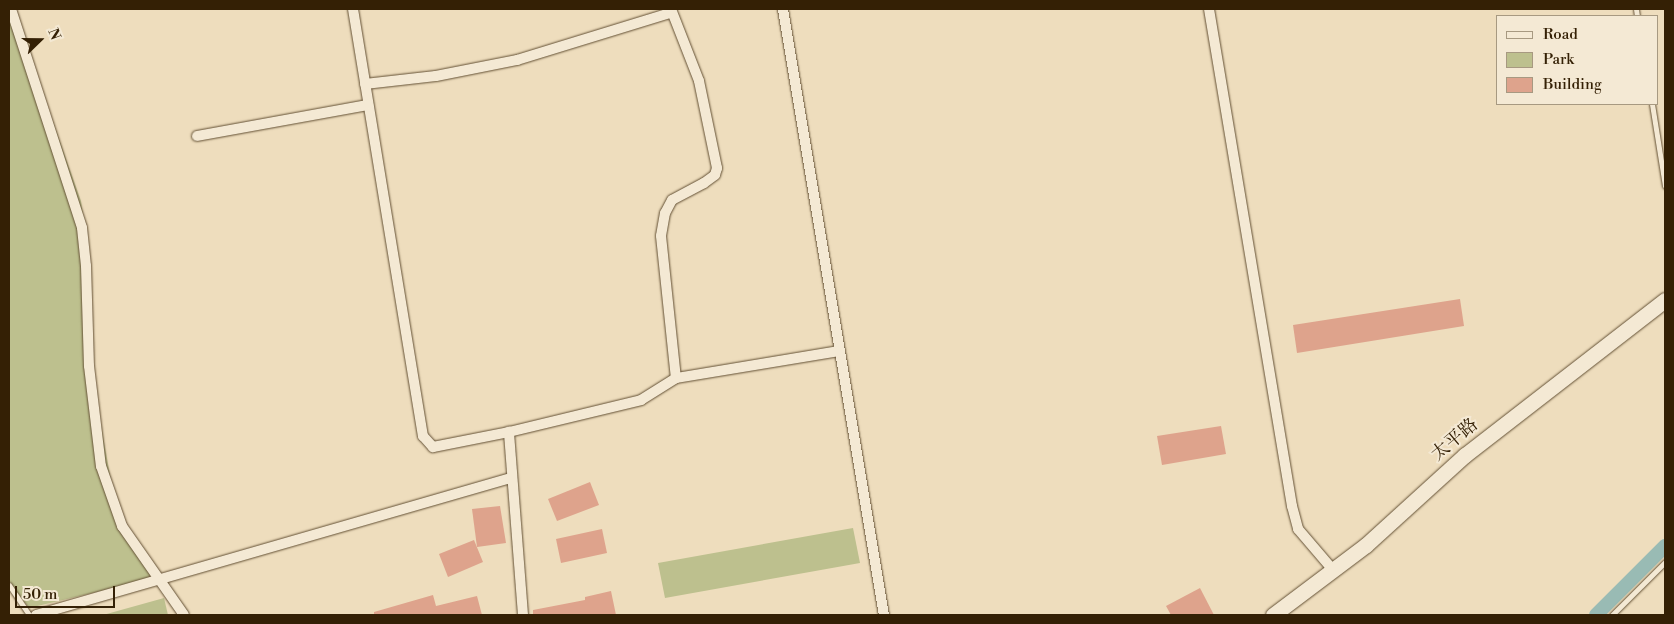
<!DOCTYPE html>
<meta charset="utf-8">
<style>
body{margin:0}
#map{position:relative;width:1674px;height:624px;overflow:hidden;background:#eeddbd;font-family:"Libre Bodoni","Noto Serif TC",serif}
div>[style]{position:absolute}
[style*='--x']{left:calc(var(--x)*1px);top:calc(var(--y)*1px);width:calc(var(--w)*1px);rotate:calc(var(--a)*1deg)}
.green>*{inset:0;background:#bdc08e}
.canal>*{height:14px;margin:-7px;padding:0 7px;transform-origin:7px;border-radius:7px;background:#99bbb4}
.building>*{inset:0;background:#dea38c}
.roads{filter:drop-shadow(0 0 1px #624f33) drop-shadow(0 0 1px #624f33)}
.lane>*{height:5px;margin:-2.5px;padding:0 2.5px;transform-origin:2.5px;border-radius:2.5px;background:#f4e9d4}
.street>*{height:10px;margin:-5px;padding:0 5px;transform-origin:5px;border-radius:5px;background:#f4e9d4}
.secondary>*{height:15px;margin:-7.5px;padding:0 7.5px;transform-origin:7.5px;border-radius:7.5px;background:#f4e9d4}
span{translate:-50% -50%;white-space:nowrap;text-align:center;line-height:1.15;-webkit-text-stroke:4px #f4e9d4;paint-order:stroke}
.street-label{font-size:18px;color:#342005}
.frame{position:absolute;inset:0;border:10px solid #342005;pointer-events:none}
.legend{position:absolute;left:1496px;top:15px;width:162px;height:90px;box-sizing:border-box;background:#f4e9d4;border:1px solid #a79981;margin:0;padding:6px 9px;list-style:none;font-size:15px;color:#342005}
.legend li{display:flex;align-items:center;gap:10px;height:25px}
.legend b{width:25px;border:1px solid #a79981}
.north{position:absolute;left:15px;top:15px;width:50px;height:50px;-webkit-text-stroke:4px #f4e9d4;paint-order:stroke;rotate:68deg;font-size:14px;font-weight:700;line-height:20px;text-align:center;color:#342005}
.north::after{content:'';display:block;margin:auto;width:18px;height:22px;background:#342005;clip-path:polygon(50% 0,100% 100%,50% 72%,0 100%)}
.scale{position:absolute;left:15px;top:586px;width:100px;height:22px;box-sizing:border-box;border:2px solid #342005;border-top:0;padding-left:6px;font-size:15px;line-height:18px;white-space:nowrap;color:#342005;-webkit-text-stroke:4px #f4e9d4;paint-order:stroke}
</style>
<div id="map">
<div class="green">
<div style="clip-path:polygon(9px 9px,13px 9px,81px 201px,91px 271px,93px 381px,116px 508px,156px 578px,29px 608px,9px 582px)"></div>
<div style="clip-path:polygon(853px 528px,860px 563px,665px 598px,658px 563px)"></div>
<div style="clip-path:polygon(164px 598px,168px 615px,103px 615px)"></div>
</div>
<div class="canal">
<div style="--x:1596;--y:615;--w:98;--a:-45"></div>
</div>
<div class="building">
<div style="clip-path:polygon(1460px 299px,1464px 326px,1297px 353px,1293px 325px)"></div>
<div style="clip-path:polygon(1221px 426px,1226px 454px,1162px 465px,1157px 436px)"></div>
<div style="clip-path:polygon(590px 482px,599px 505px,557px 521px,548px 499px)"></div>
<div style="clip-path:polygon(500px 506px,506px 543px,477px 547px,472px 509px)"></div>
<div style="clip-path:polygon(602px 529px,607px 553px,561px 563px,556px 539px)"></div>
<div style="clip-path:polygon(474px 540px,483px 562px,448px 577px,439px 554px)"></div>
<div style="clip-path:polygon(1200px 588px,1214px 615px,1171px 615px,1166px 606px)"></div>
<div style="clip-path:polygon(611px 591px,616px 615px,533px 615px,533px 610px,585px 600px,585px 597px)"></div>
<div style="clip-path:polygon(433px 595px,436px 606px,477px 596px,482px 615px,374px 615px,374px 612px)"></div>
</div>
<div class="roads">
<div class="lane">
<div style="--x:1636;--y:9;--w:7;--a:82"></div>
<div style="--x:1652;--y:104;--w:83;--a:81"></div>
<div style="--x:9;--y:585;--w:36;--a:56"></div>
<div style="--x:1612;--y:615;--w:75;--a:-45"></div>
</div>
<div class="street">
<div style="--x:11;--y:9;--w:230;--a:72"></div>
<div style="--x:82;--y:228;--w:38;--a:84"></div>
<div style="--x:86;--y:266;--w:100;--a:88.3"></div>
<div style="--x:89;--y:366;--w:101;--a:83.2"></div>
<div style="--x:101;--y:466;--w:64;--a:70.7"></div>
<div style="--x:122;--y:526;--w:108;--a:55.1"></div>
<div style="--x:353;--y:9;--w:433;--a:80.7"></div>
<div style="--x:423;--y:436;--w:15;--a:48"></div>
<div style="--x:433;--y:447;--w:77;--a:-11.2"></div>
<div style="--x:671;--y:9;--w:77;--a:68.7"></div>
<div style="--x:699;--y:81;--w:89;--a:78.3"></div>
<div style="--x:717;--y:168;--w:7;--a:106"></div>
<div style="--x:715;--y:175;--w:14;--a:144"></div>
<div style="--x:704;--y:183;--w:36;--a:152"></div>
<div style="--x:672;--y:200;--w:15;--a:118"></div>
<div style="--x:665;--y:213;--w:23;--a:100"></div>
<div style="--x:661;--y:236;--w:143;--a:84"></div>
<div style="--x:783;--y:9;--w:614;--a:80.54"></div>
<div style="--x:1209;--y:9;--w:504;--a:80.52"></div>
<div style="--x:1292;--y:506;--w:24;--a:75"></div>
<div style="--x:1298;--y:529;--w:54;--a:49.5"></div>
<div style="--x:365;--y:84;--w:71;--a:-6.4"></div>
<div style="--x:436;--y:76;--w:83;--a:-11.2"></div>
<div style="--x:517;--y:60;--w:160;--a:-17.1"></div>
<div style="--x:197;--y:136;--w:174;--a:-10.3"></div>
<div style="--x:36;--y:615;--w:494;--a:-16.1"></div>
<div style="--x:523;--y:615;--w:184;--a:-94.4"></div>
<div style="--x:509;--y:432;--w:136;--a:-13.6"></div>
<div style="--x:641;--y:400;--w:41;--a:-32.2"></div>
<div style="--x:676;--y:378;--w:165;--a:-9.4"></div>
</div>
<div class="secondary">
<div style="--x:1273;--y:615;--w:116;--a:-37"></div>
<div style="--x:1366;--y:545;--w:134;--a:-42.3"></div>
<div style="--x:1465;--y:455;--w:253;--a:-37.8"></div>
</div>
</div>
<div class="street-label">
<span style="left:1455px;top:440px;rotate:-40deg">太平路</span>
</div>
<div class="frame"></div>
<ul class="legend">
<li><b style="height:6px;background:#f4e9d4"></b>Road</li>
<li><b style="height:14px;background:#bdc08e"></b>Park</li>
<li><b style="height:14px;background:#dea38c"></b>Building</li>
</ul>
<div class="north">N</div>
<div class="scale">50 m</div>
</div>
